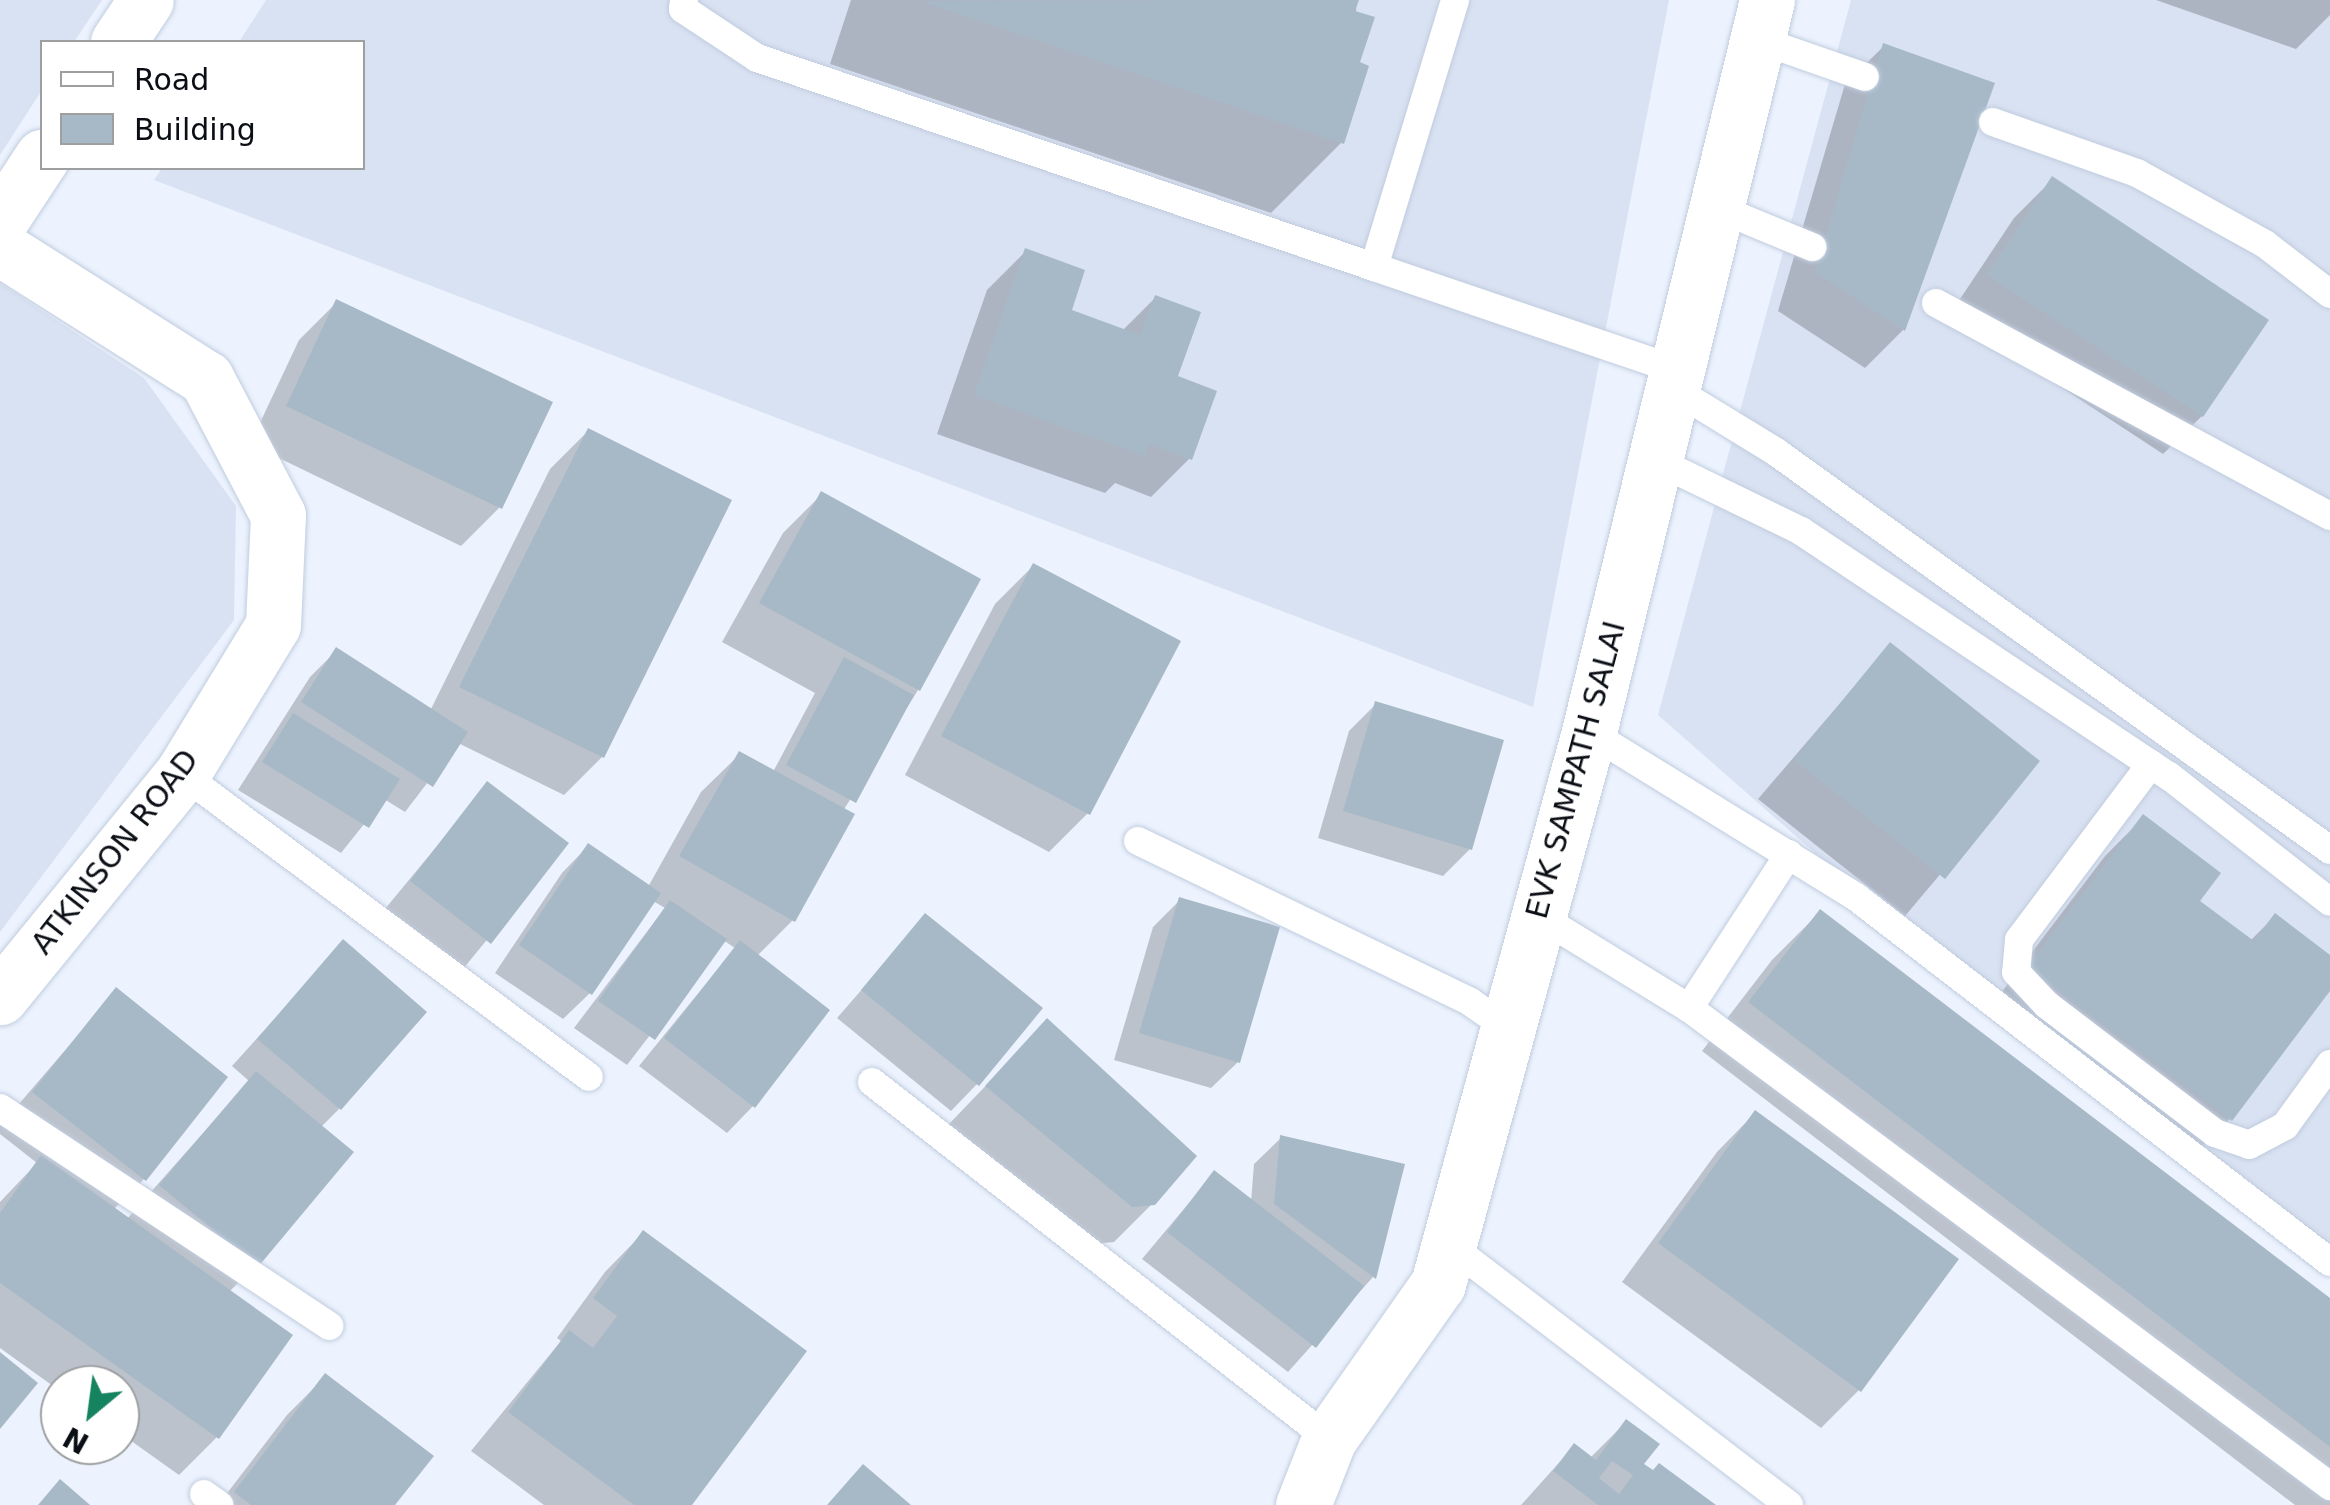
<!DOCTYPE html>
<style>
body{margin:0}
#map{position:relative;width:2330px;height:1505px;overflow:hidden;background:#ecf3fe;font-family:"DejaVu Sans",sans-serif}
div>[style]{position:absolute}
[style*='--x']{left:calc(var(--x)*1px);top:calc(var(--y)*1px);width:calc(var(--w)*1px);rotate:calc(var(--a)*1deg)}
.built>*{inset:0;background:#d9e2f2}
.shadow>*{inset:0;background:#0003}
.building>*{inset:0;background:#a7b9c7}
.roads{filter:drop-shadow(0 0 2px #c0ccde) drop-shadow(0 0 2px #c0ccde)}
.service>*{height:28px;margin:-14px;padding:0 14px;transform-origin:14px;border-radius:14px;background:#fff}
.minor>*{height:55px;margin:-27.5px;padding:0 27.5px;transform-origin:27.5px;border-radius:27.5px;background:#fff}
.tertiary>*{height:55px;margin:-27.5px;padding:0 27.5px;transform-origin:27.5px;border-radius:27.5px;background:#fff}
span{translate:-50% -50%;white-space:nowrap;text-align:center;line-height:1.15;-webkit-text-stroke:8px #fff;paint-order:stroke}
.street-label{font-size:30px;color:#0b0f15}
.legend{position:absolute;left:40px;top:40px;width:325px;height:130px;box-sizing:border-box;background:#fff;border:2px solid #9d9fa1;margin:0;padding:12px 18px;list-style:none;font-size:30px;color:#0b0f15}
.legend li{display:flex;align-items:center;gap:20px;height:50px}
.legend b{width:50px;border:2px solid #9d9fa1}
.north{position:absolute;left:40px;top:1365px;width:100px;height:100px;box-sizing:border-box;background:#fff;border:2px solid #9d9fa1;border-radius:50%;rotate:209deg;font-size:28px;font-weight:700;line-height:40px;text-align:center;color:#0b0f15}
.north::after{content:'';display:block;margin:auto;width:35px;height:45px;background:#158360;clip-path:polygon(50% 0,100% 100%,50% 72%,0 100%)}
</style>
<div id="map">
<div class="built">
<div style="clip-path:polygon(0 0,102px 0,74px 42px,42px 42px,42px 90px,0 155px)"></div>
<div style="clip-path:polygon(266px 0,1669px 0,1533px 707px,154px 180px,162px 168px,362px 168px,362px 42px,239px 42px)"></div>
<div style="clip-path:polygon(1851px 0,2330px 0,2330px 1262px,1905px 932px,1658px 715px)"></div>
<div style="clip-path:polygon(0 283px,144px 378px,236px 506px,234px 620px,0 932px)"></div>
</div>
<div class="shadow">
<div style="clip-path:polygon(851px 0,1356px 0,1357px 63px,1342px 142px,1271px 213px,830px 64px)"></div>
<div style="clip-path:polygon(2156px 0,2330px 0,2330px 15px,2296px 49px)"></div>
<div style="clip-path:polygon(1884px 46px,1992px 84px,1903px 330px,1865px 368px,1778px 311px,1845px 84px)"></div>
<div style="clip-path:polygon(2052px 180px,2202px 416px,2163px 454px,1950px 314px,2014px 218px)"></div>
<div style="clip-path:polygon(1026px 251px,1069px 312px,1122px 331px,1155px 298px,1190px 458px,1151px 497px,1115px 483px,1105px 493px,937px 434px,987px 290px)"></div>
<div style="clip-path:polygon(337px 302px,499px 508px,461px 546px,250px 444px,299px 340px)"></div>
<div style="clip-path:polygon(588px 431px,602px 757px,564px 795px,458px 743px,405px 812px,384px 799px,341px 853px,238px 790px,310px 677px,337px 650px,430px 711px,550px 469px)"></div>
<div style="clip-path:polygon(821px 495px,918px 690px,843px 811px,793px 920px,757px 956px,753px 1106px,727px 1133px,639px 1066px,735px 948px,723px 940px,627px 1065px,574px 1028px,665px 908px,653px 901px,590px 993px,563px 1019px,495px 973px,562px 873px,588px 846px,648px 887px,701px 792px,740px 754px,773px 772px,815px 693px,722px 642px,783px 533px)"></div>
<div style="clip-path:polygon(1033px 566px,1088px 813px,1049px 852px,905px 775px,995px 604px)"></div>
<div style="clip-path:polygon(1890px 645px,2036px 761px,1905px 916px,1758px 799px)"></div>
<div style="clip-path:polygon(1376px 704px,1470px 849px,1443px 876px,1318px 838px,1349px 731px)"></div>
<div style="clip-path:polygon(488px 784px,566px 843px,463px 969px,385px 909px)"></div>
<div style="clip-path:polygon(2144px 817px,2197px 902px,2250px 941px,2275px 916px,2330px 958px,2330px 987px,2230px 1119px,2191px 1157px,1991px 1006px,2105px 856px)"></div>
<div style="clip-path:polygon(1180px 900px,1238px 1062px,1211px 1088px,1114px 1060px,1153px 927px)"></div>
<div style="clip-path:polygon(1820px 912px,2330px 1302px,2330px 1505px,2295px 1505px,1702px 1051px,1772px 960px)"></div>
<div style="clip-path:polygon(926px 916px,977px 1084px,951px 1111px,837px 1018px)"></div>
<div style="clip-path:polygon(343px 943px,339px 1109px,320px 1128px,256px 1265px,229px 1292px,217px 1437px,179px 1475px,120px 1433px,120px 1385px,60px 1385px,60px 1391px,0 1348px,0 1202px,37px 1163px,0 1134px,0 1126px,116px 991px,144px 1179px,113px 1210px,127px 1219px,249px 1081px,232px 1066px)"></div>
<div style="clip-path:polygon(1047px 1022px,1153px 1203px,1114px 1242px,1093px 1244px,948px 1125px)"></div>
<div style="clip-path:polygon(1755px 1113px,1859px 1390px,1821px 1428px,1622px 1282px,1717px 1152px)"></div>
<div style="clip-path:polygon(1281px 1138px,1402px 1166px,1373px 1277px,1288px 1372px,1142px 1259px,1214px 1173px,1251px 1202px,1254px 1164px)"></div>
<div style="clip-path:polygon(643px 1233px,689px 1505px,544px 1505px,471px 1451px,561px 1341px,557px 1338px,605px 1272px)"></div>
<div style="clip-path:polygon(326px 1376px,392px 1505px,218px 1505px,287px 1415px)"></div>
<div style="clip-path:polygon(1626px 1422px,1641px 1464px,1711px 1505px,1521px 1505px,1574px 1446px,1590px 1458px)"></div>
</div>
<div class="building">
<div style="clip-path:polygon(1359px 0,1355px 11px,1375px 17px,1360px 62px,1369px 66px,1344px 144px,921px 1px)"></div>
<div style="clip-path:polygon(1883px 43px,1995px 83px,1905px 331px,1815px 272px)"></div>
<div style="clip-path:polygon(2052px 176px,2269px 320px,2203px 417px,1987px 275px)"></div>
<div style="clip-path:polygon(1025px 248px,1085px 270px,1072px 310px,1140px 335px,1155px 295px,1201px 312px,1178px 376px,1217px 391px,1192px 460px,1150px 444px,1145px 456px,974px 395px)"></div>
<div style="clip-path:polygon(336px 299px,553px 402px,502px 509px,286px 406px)"></div>
<div style="clip-path:polygon(588px 428px,732px 500px,604px 758px,459px 687px)"></div>
<div style="clip-path:polygon(821px 491px,981px 579px,920px 691px,759px 603px)"></div>
<div style="clip-path:polygon(1033px 563px,1181px 641px,1090px 815px,941px 736px)"></div>
<div style="clip-path:polygon(1890px 642px,2040px 761px,1945px 879px,1794px 760px)"></div>
<div style="clip-path:polygon(336px 647px,468px 732px,433px 787px,301px 702px)"></div>
<div style="clip-path:polygon(844px 657px,914px 695px,856px 803px,786px 765px)"></div>
<div style="clip-path:polygon(1375px 701px,1504px 740px,1472px 850px,1343px 811px)"></div>
<div style="clip-path:polygon(293px 713px,400px 779px,369px 828px,262px 762px)"></div>
<div style="clip-path:polygon(739px 751px,855px 814px,795px 922px,679px 856px)"></div>
<div style="clip-path:polygon(487px 781px,569px 843px,491px 944px,410px 881px)"></div>
<div style="clip-path:polygon(2143px 814px,2221px 873px,2200px 901px,2254px 941px,2275px 913px,2330px 955px,2330px 991px,2232px 1121px,2027px 967px)"></div>
<div style="clip-path:polygon(588px 843px,661px 893px,592px 995px,519px 945px)"></div>
<div style="clip-path:polygon(1179px 897px,1280px 927px,1240px 1063px,1139px 1033px)"></div>
<div style="clip-path:polygon(670px 900px,727px 939px,655px 1040px,598px 1001px)"></div>
<div style="clip-path:polygon(1820px 909px,2330px 1298px,2330px 1447px,1748px 1002px)"></div>
<div style="clip-path:polygon(925px 913px,1043px 1008px,979px 1086px,861px 990px)"></div>
<div style="clip-path:polygon(343px 939px,427px 1012px,341px 1110px,257px 1039px)"></div>
<div style="clip-path:polygon(740px 940px,830px 1010px,755px 1108px,664px 1038px)"></div>
<div style="clip-path:polygon(116px 987px,228px 1077px,146px 1181px,32px 1092px)"></div>
<div style="clip-path:polygon(1047px 1018px,1197px 1156px,1155px 1205px,1132px 1207px,985px 1086px)"></div>
<div style="clip-path:polygon(256px 1071px,354px 1152px,258px 1267px,159px 1185px)"></div>
<div style="clip-path:polygon(1755px 1110px,1959px 1259px,1861px 1392px,1658px 1243px)"></div>
<div style="clip-path:polygon(1280px 1135px,1405px 1164px,1376px 1279px,1274px 1204px)"></div>
<div style="clip-path:polygon(41px 1155px,293px 1335px,219px 1439px,0 1283px,0 1213px)"></div>
<div style="clip-path:polygon(1214px 1170px,1364px 1286px,1316px 1348px,1167px 1232px)"></div>
<div style="clip-path:polygon(643px 1230px,807px 1351px,692px 1505px,634px 1505px,508px 1412px,569px 1330px,593px 1348px,617px 1316px,593px 1298px)"></div>
<div style="clip-path:polygon(0 1352px,38px 1383px,0 1429px)"></div>
<div style="clip-path:polygon(325px 1373px,434px 1456px,395px 1505px,251px 1505px,234px 1492px)"></div>
<div style="clip-path:polygon(evenodd,1626px 1419px,1660px 1444px,1644px 1464px,1653px 1470px,1659px 1463px,1716px 1505px,1598px 1505px,1553px 1471px,1574px 1443px,1596px 1460px,1626px 1419px,1612px 1461px,1633px 1475px,1619px 1494px,1599px 1478px,1612px 1461px)"></div>
<div style="clip-path:polygon(863px 1464px,911px 1505px,827px 1505px)"></div>
<div style="clip-path:polygon(60px 1479px,90px 1505px,38px 1505px)"></div>
</div>
<div class="roads">
<div class="service">
<div style="--x:684;--y:0;--w:9;--a:96"></div>
<div style="--x:683;--y:9;--w:89;--a:33.5"></div>
<div style="--x:757;--y:58;--w:651;--a:18.71"></div>
<div style="--x:1374;--y:267;--w:279;--a:-73.1"></div>
<div style="--x:1759;--y:40;--w:112;--a:19.2"></div>
<div style="--x:1993;--y:122;--w:153;--a:19.5"></div>
<div style="--x:2137;--y:173;--w:146;--a:29"></div>
<div style="--x:2265;--y:244;--w:82;--a:37.6"></div>
<div style="--x:1720;--y:209;--w:100;--a:22.4"></div>
<div style="--x:1374;--y:267;--w:323;--a:18.8"></div>
<div style="--x:1936;--y:303;--w:448;--a:28.4"></div>
<div style="--x:1675;--y:390;--w:119;--a:31.5"></div>
<div style="--x:1776;--y:452;--w:682;--a:35.69"></div>
<div style="--x:1657;--y:461;--w:160;--a:25.9"></div>
<div style="--x:1801;--y:531;--w:442;--a:33.7"></div>
<div style="--x:2169;--y:776;--w:204;--a:38"></div>
<div style="--x:1589;--y:732;--w:314;--a:31.7"></div>
<div style="--x:1856;--y:897;--w:598;--a:37.6"></div>
<div style="--x:2151;--y:764;--w:220;--a:126.9"></div>
<div style="--x:2019;--y:940;--w:32;--a:95"></div>
<div style="--x:2016;--y:972;--w:45;--a:46.8"></div>
<div style="--x:2047;--y:1005;--w:211;--a:37.3"></div>
<div style="--x:2215;--y:1133;--w:36;--a:19"></div>
<div style="--x:2249;--y:1145;--w:41;--a:-27.8"></div>
<div style="--x:2285;--y:1126;--w:77;--a:-54"></div>
<div style="--x:182;--y:774;--w:507;--a:36.67"></div>
<div style="--x:1138;--y:841;--w:368;--a:25.8"></div>
<div style="--x:1469;--y:1001;--w:45;--a:35.1"></div>
<div style="--x:1789;--y:854;--w:184;--a:123"></div>
<div style="--x:1689;--y:1008;--w:800;--a:36.71"></div>
<div style="--x:1537;--y:915;--w:178;--a:31.5"></div>
<div style="--x:872;--y:1082;--w:580;--a:38"></div>
<div style="--x:0;--y:1108;--w:395;--a:33.5"></div>
<div style="--x:1449;--y:1245;--w:428;--a:37.4"></div>
<div style="--x:204;--y:1494;--w:19;--a:36"></div>
</div>
<div class="minor">
<div style="--x:118;--y:42;--w:50;--a:-56.3"></div>
<div style="--x:0;--y:221;--w:77;--a:-56.7"></div>
<div style="--x:0;--y:248;--w:244;--a:32.3"></div>
<div style="--x:206;--y:378;--w:155;--a:62.3"></div>
<div style="--x:278;--y:515;--w:110;--a:92.6"></div>
<div style="--x:273;--y:625;--w:175;--a:121.4"></div>
<div style="--x:182;--y:774;--w:288;--a:129.2"></div>
</div>
<div class="tertiary">
<div style="--x:1303;--y:1505;--w:71;--a:-68.5"></div>
<div style="--x:1329;--y:1439;--w:189;--a:-54.9"></div>
<div style="--x:1438;--y:1284;--w:572;--a:-74.7"></div>
<div style="--x:1589;--y:732;--w:753;--a:-76.33"></div>
</div>
</div>
<div class="street-label">
<span style="left:1576px;top:770px;rotate:-75deg">EVK SAMPATH SALAI</span>
<span style="left:115px;top:852px;rotate:-52deg">ATKINSON ROAD</span>
</div>
<ul class="legend">
<li><b style="height:12px;background:#fff"></b>Road</li>
<li><b style="height:28px;background:#a7b9c7"></b>Building</li>
</ul>
<div class="north">N</div>
</div>
